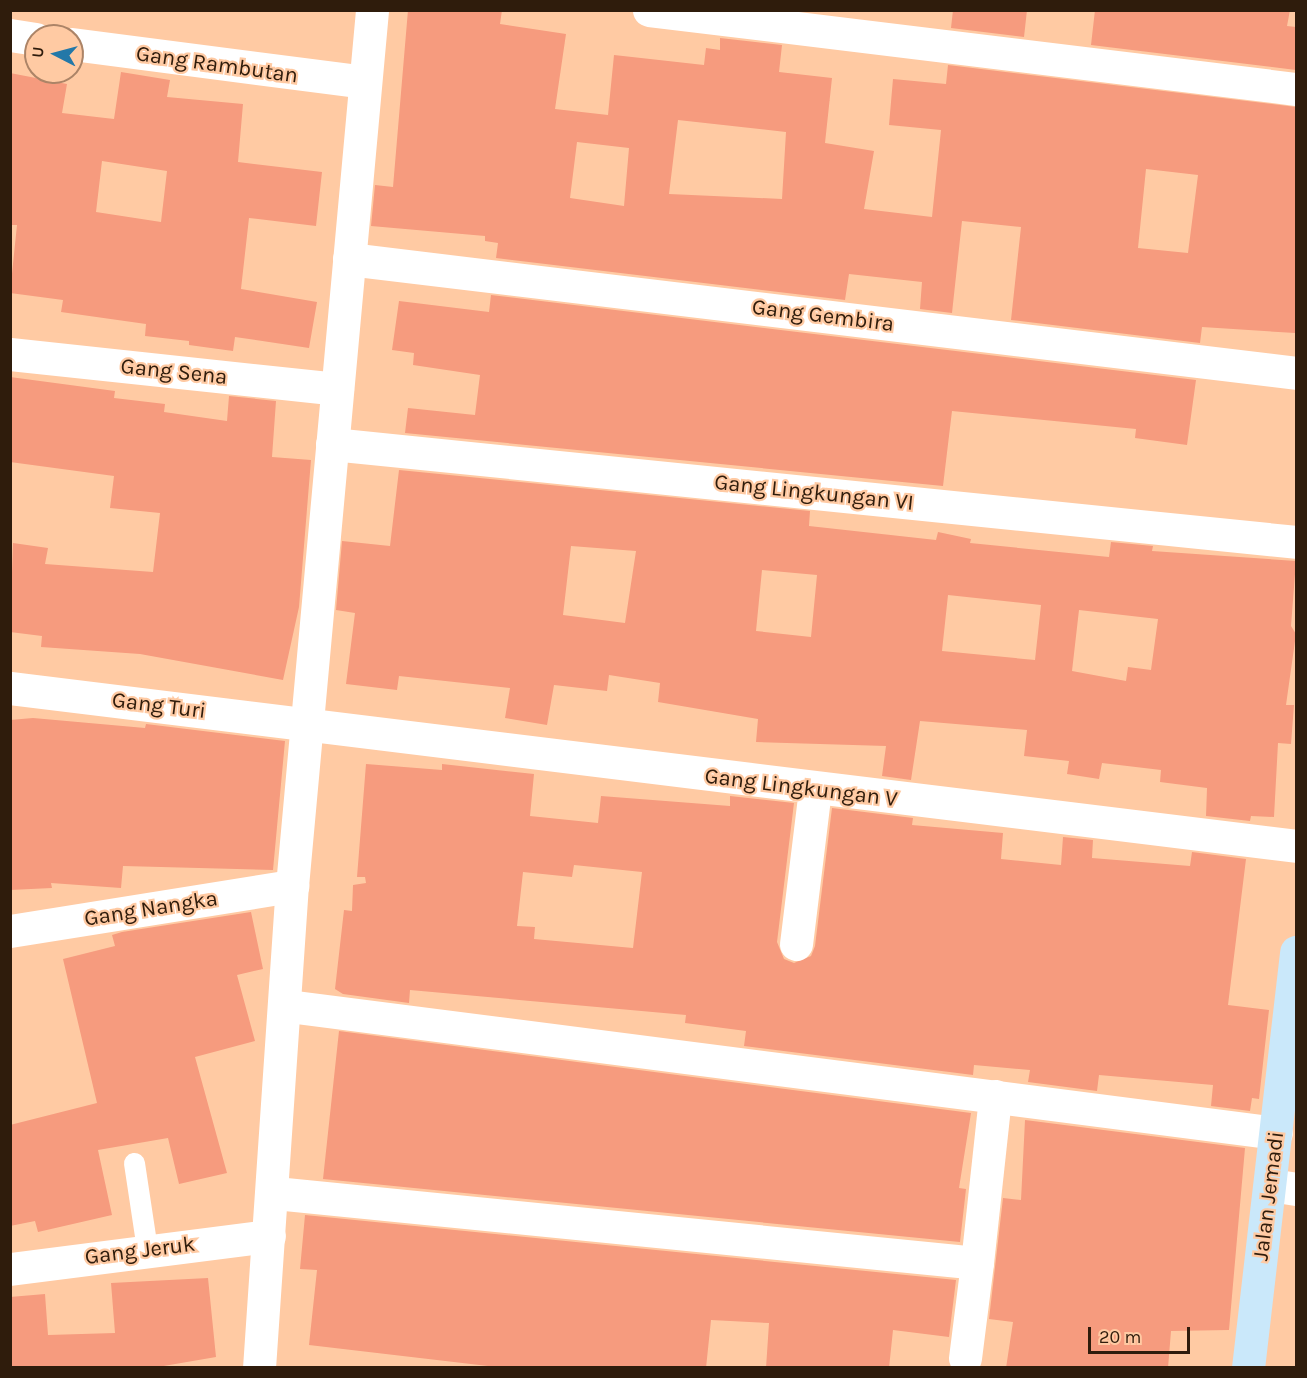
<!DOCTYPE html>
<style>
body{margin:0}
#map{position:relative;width:1307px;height:1378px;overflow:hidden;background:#ffcaa3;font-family:Karla,sans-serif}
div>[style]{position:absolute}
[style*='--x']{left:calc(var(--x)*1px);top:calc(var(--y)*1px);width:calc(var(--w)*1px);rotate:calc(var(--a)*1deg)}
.building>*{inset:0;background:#f69b7e}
.lane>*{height:21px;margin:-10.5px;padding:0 10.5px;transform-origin:10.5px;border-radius:10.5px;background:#fff}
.street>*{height:33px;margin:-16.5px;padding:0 16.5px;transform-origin:16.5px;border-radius:16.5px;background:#fff}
.secondary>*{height:33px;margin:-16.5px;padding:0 16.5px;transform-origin:16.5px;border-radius:16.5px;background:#cae8fa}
span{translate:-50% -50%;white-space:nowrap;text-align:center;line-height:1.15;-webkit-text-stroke:4.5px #ffcaa3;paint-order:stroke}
.street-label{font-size:22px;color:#2f1c0c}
.frame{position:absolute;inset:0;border:12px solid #2f1c0c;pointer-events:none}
.north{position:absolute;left:24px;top:24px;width:60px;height:60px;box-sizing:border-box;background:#ffcaa3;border:2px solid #ac8467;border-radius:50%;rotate:276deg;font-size:16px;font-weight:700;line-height:24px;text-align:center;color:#2f1c0c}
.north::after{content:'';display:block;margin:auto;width:21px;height:27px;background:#2378a8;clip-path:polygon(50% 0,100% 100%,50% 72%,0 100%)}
.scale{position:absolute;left:1088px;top:1327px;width:102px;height:27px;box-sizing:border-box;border:3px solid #2f1c0c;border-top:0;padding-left:8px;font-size:18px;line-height:21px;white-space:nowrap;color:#2f1c0c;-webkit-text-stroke:4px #ffcaa3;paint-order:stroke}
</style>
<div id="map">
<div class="building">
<div style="clip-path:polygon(evenodd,408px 10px,502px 10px,500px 24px,566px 34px,555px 109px,608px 115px,614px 55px,704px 65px,706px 48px,720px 50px,720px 38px,782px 45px,779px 72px,832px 78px,825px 143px,874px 151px,864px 209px,932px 217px,941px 130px,889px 125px,893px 79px,946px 84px,948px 65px,1296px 107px,1295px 333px,1202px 327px,1200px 343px,1011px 320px,1021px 227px,962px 221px,952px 313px,920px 309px,922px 282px,849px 274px,845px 300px,496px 258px,498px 243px,485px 241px,485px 236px,371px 226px,375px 185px,393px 187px,408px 10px,678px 120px,786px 132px,782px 199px,669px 194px,678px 120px,408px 10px,577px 142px,629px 148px,624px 206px,570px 198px,577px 142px,408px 10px,1146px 169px,1198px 175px,1188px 253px,1138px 248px,1146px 169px)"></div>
<div style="clip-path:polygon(953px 10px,1027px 10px,1024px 37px,951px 28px)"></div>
<div style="clip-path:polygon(1095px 10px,1290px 10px,1287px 26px,1296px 27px,1296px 70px,1091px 45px)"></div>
<div style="clip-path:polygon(evenodd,121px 72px,170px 80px,167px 97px,243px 104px,238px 162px,322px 172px,316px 226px,249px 218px,241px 289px,317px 302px,309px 348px,235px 337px,233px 351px,189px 345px,189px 341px,145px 336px,146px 324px,61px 312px,63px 300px,10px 293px,17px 225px,10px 225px,10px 73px,67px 84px,62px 113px,114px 119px,121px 72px,102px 161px,167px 171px,161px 222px,96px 212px,102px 161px)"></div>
<div style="clip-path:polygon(491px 295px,1196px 380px,1187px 445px,1135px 438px,1136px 429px,952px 411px,943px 486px,405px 433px,408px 408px,475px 415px,480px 375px,413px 365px,414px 353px,392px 350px,399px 301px,489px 312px)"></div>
<div style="clip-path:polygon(10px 377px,115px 391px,114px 398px,165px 404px,164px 412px,227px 421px,229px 396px,276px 401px,272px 457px,311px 460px,299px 607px,283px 680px,140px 654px,41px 647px,42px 636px,10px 632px,13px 543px,48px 548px,45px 564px,153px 572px,160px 513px,110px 508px,114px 476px,10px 462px)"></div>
<div style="clip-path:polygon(evenodd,399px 470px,810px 511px,809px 526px,936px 540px,938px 532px,971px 539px,970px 543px,1109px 557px,1111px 542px,1153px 546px,1152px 551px,1296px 561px,1291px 626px,1296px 634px,1286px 705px,1294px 705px,1291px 744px,1278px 743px,1274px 817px,1251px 816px,1250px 821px,1206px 816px,1207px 788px,1160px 782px,1161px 770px,1102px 763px,1099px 779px,1067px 774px,1069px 761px,1024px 756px,1027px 730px,920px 721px,911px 780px,882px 776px,886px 746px,756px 742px,758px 719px,658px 702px,660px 683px,609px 675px,607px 691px,554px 685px,547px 725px,505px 718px,510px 688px,399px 676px,397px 690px,346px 684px,355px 613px,336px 610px,342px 541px,390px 546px,399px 470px,571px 546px,636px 551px,625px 623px,563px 615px,571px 546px,399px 470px,762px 570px,817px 575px,811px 637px,756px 631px,762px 570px,399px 470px,948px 595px,1041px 605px,1035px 660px,942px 651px,948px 595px,399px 470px,1079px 610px,1158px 619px,1151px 670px,1128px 667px,1126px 681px,1072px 671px,1079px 610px)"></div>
<div style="clip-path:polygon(33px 718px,145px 728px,146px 724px,285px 741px,273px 870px,123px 866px,121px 888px,51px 883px,52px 888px,10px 890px,10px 720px)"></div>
<div style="clip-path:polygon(evenodd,366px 764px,442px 770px,442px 764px,534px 774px,530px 816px,598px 823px,601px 796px,730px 806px,730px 796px,794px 803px,777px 942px,784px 959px,794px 963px,811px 956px,815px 946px,832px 808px,913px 818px,912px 825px,1003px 833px,1001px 859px,1061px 865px,1063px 837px,1093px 840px,1092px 858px,1190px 866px,1192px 852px,1246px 859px,1228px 1005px,1269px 1010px,1259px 1099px,1252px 1098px,1250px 1111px,1211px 1106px,1213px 1085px,1099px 1075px,1097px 1091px,1028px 1082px,1030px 1070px,974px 1065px,973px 1075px,744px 1046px,746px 1031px,685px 1023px,686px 1015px,410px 990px,409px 1003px,343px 994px,335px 989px,344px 910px,352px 911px,353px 885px,366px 883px,365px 877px,357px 877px,366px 764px,574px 865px,642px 872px,633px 948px,534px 939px,535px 927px,517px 926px,523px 872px,572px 877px,574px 865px)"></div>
<div style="clip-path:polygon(251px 912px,263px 969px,237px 975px,255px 1041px,195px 1057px,227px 1173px,179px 1184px,168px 1138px,98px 1150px,112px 1215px,38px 1232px,35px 1221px,10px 1226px,10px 1125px,97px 1103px,63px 959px,115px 946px,112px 935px,122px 932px)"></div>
<div style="clip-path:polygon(339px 1031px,971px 1113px,959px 1188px,966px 1189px,960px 1242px,323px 1179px)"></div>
<div style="clip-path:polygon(1025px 1120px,1245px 1148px,1229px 1330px,1171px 1331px,1168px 1368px,1006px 1368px,1013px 1322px,989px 1319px,1003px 1198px,1021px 1200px)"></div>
<div style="clip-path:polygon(305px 1215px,956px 1280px,949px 1337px,893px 1330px,889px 1368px,766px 1368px,769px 1323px,711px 1320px,706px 1368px,505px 1368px,309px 1345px,317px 1270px,300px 1269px)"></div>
<div style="clip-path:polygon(208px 1278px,216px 1357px,152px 1368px,12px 1368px,10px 1297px,45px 1294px,48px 1335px,115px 1333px,111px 1283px)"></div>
</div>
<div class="lane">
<div style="--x:134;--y:1163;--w:87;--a:81.4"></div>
</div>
<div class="street">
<div style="--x:649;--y:10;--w:652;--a:6.96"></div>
<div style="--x:10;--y:35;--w:26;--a:9"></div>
<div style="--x:72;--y:44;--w:293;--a:7.4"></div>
<div style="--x:349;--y:259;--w:954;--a:6.86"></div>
<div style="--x:10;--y:354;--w:329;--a:6.1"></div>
<div style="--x:332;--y:444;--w:969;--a:5.8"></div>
<div style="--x:10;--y:688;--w:1296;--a:7"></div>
<div style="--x:10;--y:931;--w:286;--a:-9.1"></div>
<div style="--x:796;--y:944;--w:155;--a:-83"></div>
<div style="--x:288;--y:1006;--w:996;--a:7.32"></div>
<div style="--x:1271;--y:1185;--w:25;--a:9"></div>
<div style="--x:275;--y:1193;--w:705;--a:5.69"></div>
<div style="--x:977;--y:1263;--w:168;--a:-83.8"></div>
<div style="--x:10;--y:1269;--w:261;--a:-7.3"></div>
<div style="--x:965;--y:1358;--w:96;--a:-82.8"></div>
<div style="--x:259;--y:1368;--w:483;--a:-86.1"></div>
<div style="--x:292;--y:886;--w:880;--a:-84.78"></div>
</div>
<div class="secondary">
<div style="--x:1248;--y:1368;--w:419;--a:-83.4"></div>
</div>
<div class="street-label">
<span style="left:217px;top:65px;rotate:8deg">Gang Rambutan</span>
<span style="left:823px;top:316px;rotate:7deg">Gang Gembira</span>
<span style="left:174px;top:372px;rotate:6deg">Gang Sena</span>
<span style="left:814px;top:493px;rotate:6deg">Gang Lingkungan VI</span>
<span style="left:159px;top:706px;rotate:7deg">Gang Turi</span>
<span style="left:801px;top:788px;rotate:7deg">Gang Lingkungan V</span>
<span style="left:151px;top:909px;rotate:-9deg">Gang Nangka</span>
<span style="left:1269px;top:1196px;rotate:-83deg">Jalan Jemadi</span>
<span style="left:140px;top:1251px;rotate:-7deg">Gang Jeruk</span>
</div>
<div class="frame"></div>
<div class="north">U</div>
<div class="scale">20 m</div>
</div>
